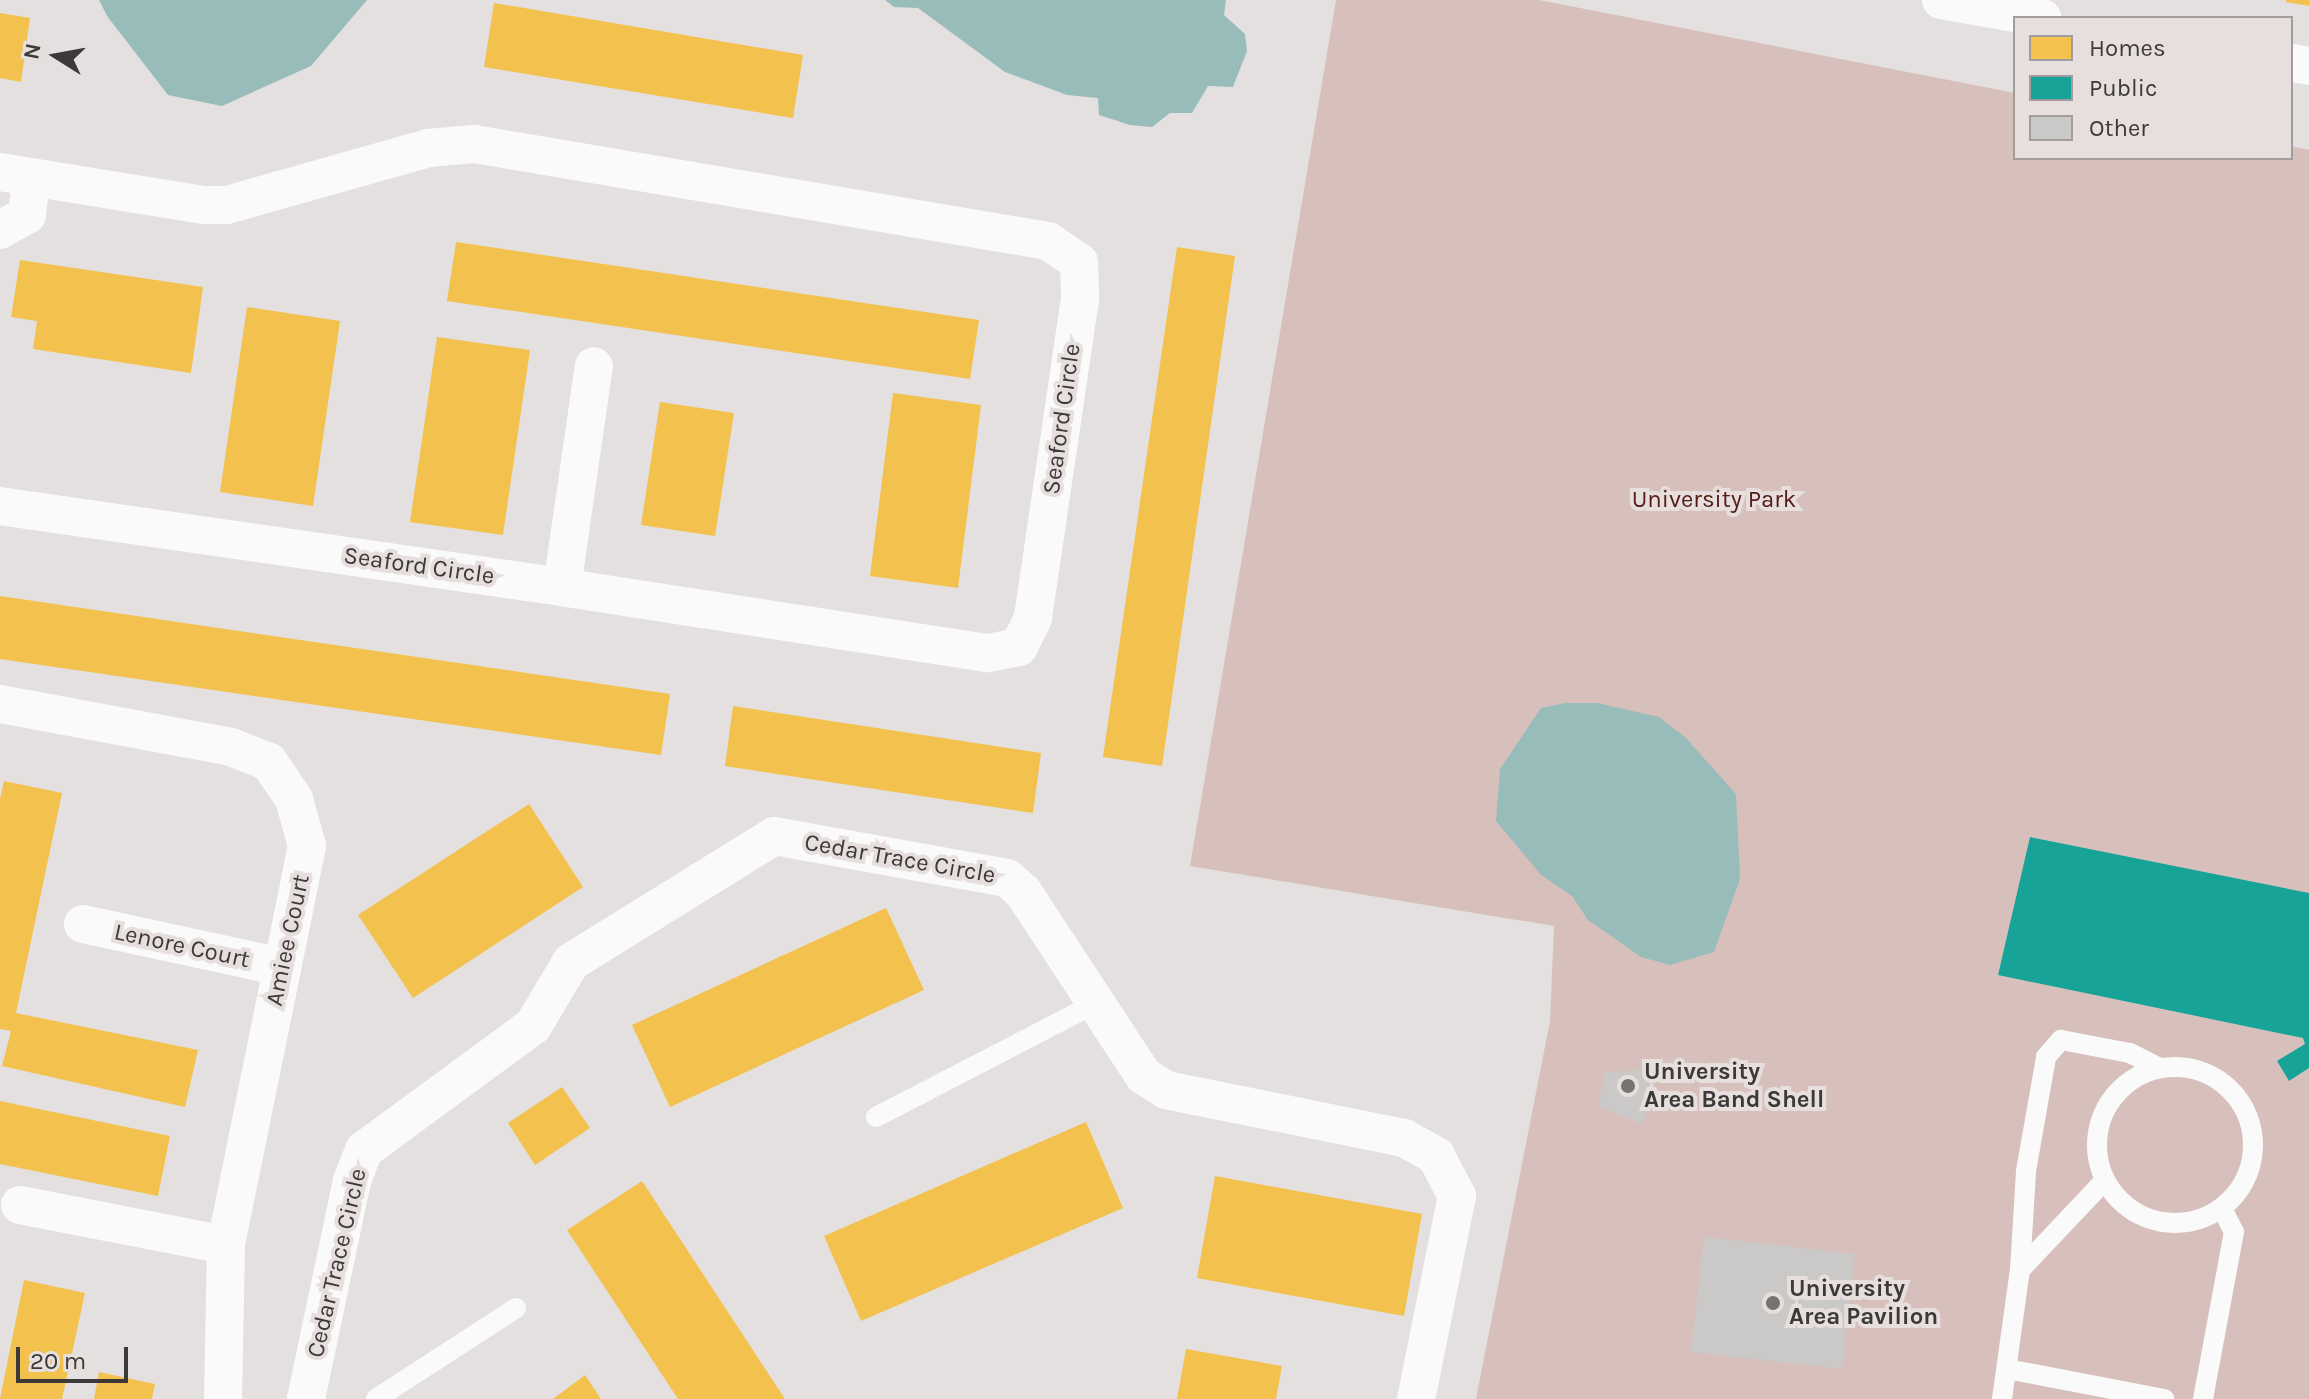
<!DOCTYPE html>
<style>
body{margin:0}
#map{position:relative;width:2309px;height:1399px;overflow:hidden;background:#e4e0e0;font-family:Karla,sans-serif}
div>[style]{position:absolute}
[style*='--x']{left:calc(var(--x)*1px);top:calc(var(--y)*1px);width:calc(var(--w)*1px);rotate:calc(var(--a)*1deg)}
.green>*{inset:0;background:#d7c0bc}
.water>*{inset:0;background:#98bcba}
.homes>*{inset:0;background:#f2c14e}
.public>*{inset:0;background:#17a398}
.building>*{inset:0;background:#cbc8c8}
.lane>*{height:20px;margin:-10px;padding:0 10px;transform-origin:10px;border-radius:10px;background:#fbfafa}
.lane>.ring{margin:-10px;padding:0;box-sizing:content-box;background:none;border:20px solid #fbfafa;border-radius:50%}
.street>*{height:38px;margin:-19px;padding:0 19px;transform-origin:19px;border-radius:19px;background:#fbfafa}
.dots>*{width:22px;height:22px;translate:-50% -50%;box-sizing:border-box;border:4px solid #e6dfde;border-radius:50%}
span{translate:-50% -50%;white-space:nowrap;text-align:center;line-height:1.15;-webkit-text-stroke:8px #e6dfde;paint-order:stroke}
.street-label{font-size:24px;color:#3c3938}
.park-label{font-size:24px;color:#551b14}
.poi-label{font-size:24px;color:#3c3938;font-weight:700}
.left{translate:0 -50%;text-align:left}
.legend{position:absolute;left:2013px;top:16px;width:280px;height:144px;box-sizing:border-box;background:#e6dfde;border:2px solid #a29d9c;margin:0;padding:10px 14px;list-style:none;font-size:24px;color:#3c3938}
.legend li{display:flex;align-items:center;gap:16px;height:40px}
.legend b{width:40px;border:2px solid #a29d9c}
.north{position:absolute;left:16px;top:16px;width:80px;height:80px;-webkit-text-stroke:6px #e6dfde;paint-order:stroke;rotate:281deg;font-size:22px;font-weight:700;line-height:32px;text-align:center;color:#3c3938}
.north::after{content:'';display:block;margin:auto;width:28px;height:36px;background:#3c3938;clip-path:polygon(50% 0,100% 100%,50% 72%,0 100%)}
.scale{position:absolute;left:16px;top:1347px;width:112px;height:36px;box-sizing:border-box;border:4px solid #3c3938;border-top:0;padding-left:10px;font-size:24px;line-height:28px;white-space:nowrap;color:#3c3938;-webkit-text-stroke:6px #e6dfde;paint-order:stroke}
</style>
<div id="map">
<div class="green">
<div style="clip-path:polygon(1336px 0,1539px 0,2015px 93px,2015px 158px,2291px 158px,2291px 146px,2309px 150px,2309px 1399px,1476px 1399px,1550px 1021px,1554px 926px,1190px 866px)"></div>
</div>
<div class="water">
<div style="clip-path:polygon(99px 0,367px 0,311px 66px,222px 106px,168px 95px,107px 16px)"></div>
<div style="clip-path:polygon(885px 0,1226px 0,1224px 15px,1245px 34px,1247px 51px,1233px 87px,1208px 86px,1192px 113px,1170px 113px,1152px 127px,1130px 125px,1099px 115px,1098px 98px,1067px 95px,1005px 72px,918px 8px,894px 7px)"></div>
<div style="clip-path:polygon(1565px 703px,1597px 703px,1659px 717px,1685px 737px,1736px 794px,1740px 879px,1714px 952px,1670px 965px,1641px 957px,1588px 920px,1572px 896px,1541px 875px,1496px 821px,1500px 769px,1541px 708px)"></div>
</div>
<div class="homes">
<div style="clip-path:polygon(2286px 0,2309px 0,2309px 6px,2286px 2px)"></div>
<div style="clip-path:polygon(494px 3px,803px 55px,793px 118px,484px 67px)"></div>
<div style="clip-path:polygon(0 13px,30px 18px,21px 82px,0 78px)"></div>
<div style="clip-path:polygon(456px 242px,979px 320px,970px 379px,447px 301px)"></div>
<div style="clip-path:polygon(1177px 247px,1235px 256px,1162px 766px,1103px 757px)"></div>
<div style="clip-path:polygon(20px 260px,203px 287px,191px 373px,33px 349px,37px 321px,11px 317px)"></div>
<div style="clip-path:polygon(247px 307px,340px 321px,313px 506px,220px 492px)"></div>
<div style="clip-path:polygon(437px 337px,530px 350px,503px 535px,410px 522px)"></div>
<div style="clip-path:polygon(893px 393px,981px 405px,958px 588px,870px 576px)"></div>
<div style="clip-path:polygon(660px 402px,734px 413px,715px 536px,641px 525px)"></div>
<div style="clip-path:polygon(0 596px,670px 694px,661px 755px,0 659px)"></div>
<div style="clip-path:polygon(733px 706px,1041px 753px,1033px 813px,725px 766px)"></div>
<div style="clip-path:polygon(4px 781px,62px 793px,16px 1013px,198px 1050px,185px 1107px,2px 1066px,11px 1031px,0 1029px,0 799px)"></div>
<div style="clip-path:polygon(529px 804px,583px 887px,413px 998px,358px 915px)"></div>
<div style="clip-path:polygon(886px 908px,924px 990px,670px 1107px,632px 1025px)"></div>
<div style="clip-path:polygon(562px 1087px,590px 1128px,535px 1165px,508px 1123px)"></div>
<div style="clip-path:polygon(0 1101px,170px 1136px,158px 1196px,0 1164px)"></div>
<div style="clip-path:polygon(1086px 1122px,1123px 1208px,861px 1321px,824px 1236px)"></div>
<div style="clip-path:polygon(1215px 1176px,1422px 1214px,1404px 1316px,1197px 1278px)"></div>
<div style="clip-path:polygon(642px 1181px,785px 1399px,678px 1399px,567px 1230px)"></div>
<div style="clip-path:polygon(24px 1280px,85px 1293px,62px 1399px,0 1399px)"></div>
<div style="clip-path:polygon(1186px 1349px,1282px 1366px,1276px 1399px,1177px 1399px)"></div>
<div style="clip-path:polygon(99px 1372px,155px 1384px,152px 1399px,94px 1399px)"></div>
<div style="clip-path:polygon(585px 1375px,601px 1399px,553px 1399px)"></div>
</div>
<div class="public">
<div style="clip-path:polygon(2030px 837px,2309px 893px,2309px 1068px,2289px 1081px,2277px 1061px,2305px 1044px,2303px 1038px,1998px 975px)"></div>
</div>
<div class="building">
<div style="clip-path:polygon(1644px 1069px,1652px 1071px,1653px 1099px,1641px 1124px,1598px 1106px,1605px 1073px)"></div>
<div style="clip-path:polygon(1704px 1237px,1855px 1254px,1842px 1369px,1691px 1352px)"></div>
</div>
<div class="lane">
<div class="ring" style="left:2097px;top:1067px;width:136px;height:136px"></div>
<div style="--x:876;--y:1117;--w:248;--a:-27.4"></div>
<div style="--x:2020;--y:1270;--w:99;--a:-86.5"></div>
<div style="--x:2026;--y:1171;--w:116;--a:-80"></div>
<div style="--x:2046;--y:1057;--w:23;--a:-49"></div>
<div style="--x:2061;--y:1040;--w:70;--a:10.7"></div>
<div style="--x:2130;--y:1053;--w:33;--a:27"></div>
<div style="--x:2007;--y:1369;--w:160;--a:10.8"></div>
<div style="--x:376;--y:1399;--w:167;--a:-33"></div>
<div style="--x:2002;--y:1399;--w:130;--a:-82.1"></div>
<div style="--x:2020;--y:1270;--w:124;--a:-46.6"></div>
<div style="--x:2203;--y:1399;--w:170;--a:-79.5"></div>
<div style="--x:2234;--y:1232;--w:27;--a:-117"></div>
</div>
<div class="street">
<div style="--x:1941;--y:0;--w:103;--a:10.1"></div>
<div style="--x:2291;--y:63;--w:18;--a:9"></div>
<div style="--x:0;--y:172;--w:206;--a:9.2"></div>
<div style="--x:203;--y:205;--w:24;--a:0"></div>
<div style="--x:227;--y:205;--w:209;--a:-15.8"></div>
<div style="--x:428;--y:148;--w:46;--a:-5"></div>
<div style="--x:474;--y:144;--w:582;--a:9.59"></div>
<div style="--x:1048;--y:241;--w:37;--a:34"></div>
<div style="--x:1079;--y:262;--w:37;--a:88"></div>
<div style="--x:1080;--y:299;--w:322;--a:98.4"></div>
<div style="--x:1033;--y:618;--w:32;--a:116"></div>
<div style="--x:1019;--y:647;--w:33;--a:169"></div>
<div style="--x:987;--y:653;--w:430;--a:-171.2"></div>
<div style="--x:562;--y:587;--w:568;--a:-171.8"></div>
<div style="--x:0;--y:230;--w:31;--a:-29"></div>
<div style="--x:27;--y:215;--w:37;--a:-84"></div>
<div style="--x:562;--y:587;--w:223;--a:-81.8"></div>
<div style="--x:0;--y:704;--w:235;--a:10.5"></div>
<div style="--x:231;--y:747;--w:41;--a:21.5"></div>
<div style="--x:269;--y:762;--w:45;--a:56"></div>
<div style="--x:294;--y:799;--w:49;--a:74.5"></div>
<div style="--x:307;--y:846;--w:407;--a:101.5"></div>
<div style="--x:226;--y:1245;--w:154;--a:91.1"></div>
<div style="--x:83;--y:924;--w:204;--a:12.2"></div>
<div style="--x:20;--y:1205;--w:210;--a:11"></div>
<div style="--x:306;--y:1399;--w:223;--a:-78.1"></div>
<div style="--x:352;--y:1181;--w:33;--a:-69"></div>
<div style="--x:364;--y:1150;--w:210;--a:-36.3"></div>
<div style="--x:533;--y:1026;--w:74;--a:-59.3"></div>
<div style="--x:571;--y:962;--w:239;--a:-31.8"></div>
<div style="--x:774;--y:836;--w:237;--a:10.2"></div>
<div style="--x:1007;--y:878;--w:21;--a:41"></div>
<div style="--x:1023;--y:892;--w:220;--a:56.7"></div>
<div style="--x:1144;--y:1076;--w:26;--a:32"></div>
<div style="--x:1166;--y:1090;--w:243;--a:11.4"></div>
<div style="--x:1404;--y:1138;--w:37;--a:29"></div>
<div style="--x:1436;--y:1156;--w:45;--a:62.3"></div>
<div style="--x:1457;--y:1196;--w:207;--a:101.4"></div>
</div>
<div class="dots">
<div style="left:1628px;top:1086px;background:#777373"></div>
<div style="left:1773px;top:1303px;background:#777373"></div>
</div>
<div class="street-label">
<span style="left:1062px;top:419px;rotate:-82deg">Seaford Circle</span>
<span style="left:419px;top:566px;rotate:8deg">Seaford Circle</span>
<span style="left:900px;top:859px;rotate:10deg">Cedar Trace Circle</span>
<span style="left:288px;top:940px;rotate:-78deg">Amiee Court</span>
<span style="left:182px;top:946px;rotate:12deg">Lenore Court</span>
<span style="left:337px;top:1263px;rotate:-77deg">Cedar Trace Circle</span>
</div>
<div class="park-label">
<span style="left:1714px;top:500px">University Park</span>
</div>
<div class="poi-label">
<span class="left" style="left:1644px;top:1086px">University<br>Area Band Shell</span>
<span class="left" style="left:1789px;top:1303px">University<br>Area Pavilion</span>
</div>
<ul class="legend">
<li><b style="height:22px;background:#f2c14e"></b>Homes</li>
<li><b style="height:22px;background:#17a398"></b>Public</li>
<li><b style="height:22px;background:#cbc8c8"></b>Other</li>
</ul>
<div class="north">N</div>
<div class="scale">20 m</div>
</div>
